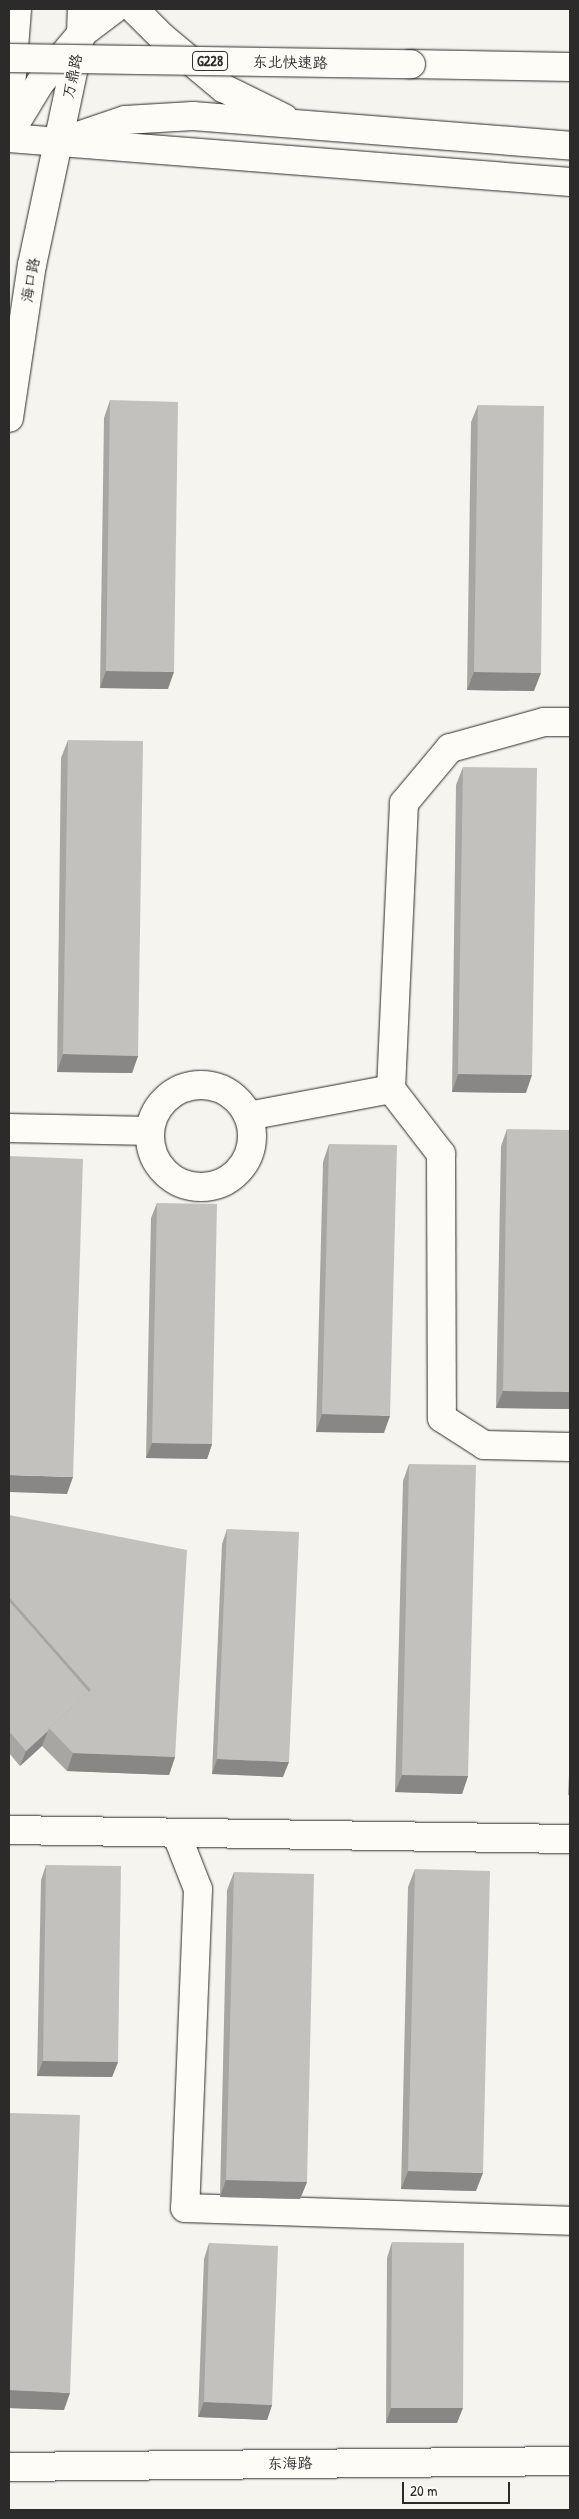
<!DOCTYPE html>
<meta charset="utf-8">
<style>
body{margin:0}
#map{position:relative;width:579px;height:2519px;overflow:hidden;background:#f5f4ef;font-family:"Patrick Hand","LXGW WenKai TC",sans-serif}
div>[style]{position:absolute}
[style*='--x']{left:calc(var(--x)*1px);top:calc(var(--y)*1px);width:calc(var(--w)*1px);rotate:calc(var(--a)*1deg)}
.roads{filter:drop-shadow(0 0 1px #2b2b2b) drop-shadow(0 0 1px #2b2b2b)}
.minor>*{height:28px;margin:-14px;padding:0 14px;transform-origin:14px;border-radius:14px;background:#fdfcf7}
.minor>.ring{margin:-14px;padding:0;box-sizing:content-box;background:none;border:28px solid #fdfcf7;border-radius:50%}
.major>*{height:28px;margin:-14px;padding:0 14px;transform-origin:14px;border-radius:14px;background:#fdfcf7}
.highway>*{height:28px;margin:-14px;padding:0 14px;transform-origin:14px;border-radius:14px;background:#fdfcf7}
.bridges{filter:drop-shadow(0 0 1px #2b2b2b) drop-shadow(0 0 1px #2b2b2b)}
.highway-bridge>*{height:28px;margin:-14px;padding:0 14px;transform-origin:14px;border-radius:14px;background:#fdfcf7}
.wall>*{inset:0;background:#a7a6a3}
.shaded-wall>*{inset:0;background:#888785}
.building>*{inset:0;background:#c2c1be}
span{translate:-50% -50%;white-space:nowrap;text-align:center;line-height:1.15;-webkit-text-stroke:4px #fdfcf7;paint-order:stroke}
.shield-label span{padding:1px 4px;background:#fdfcf7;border:1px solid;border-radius:4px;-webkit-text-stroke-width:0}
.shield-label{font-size:14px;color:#2b2b2b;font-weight:700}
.street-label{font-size:15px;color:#2b2b2b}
.frame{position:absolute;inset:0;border:10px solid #2b2b2b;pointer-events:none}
.scale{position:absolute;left:402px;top:2482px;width:108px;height:22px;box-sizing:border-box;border:2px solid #2b2b2b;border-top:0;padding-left:6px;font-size:15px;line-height:18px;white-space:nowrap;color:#2b2b2b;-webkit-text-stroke:4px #fdfcf7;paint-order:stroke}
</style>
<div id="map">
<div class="roads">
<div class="minor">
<div style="--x:570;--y:722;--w:26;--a:180"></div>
<div style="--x:544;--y:722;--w:98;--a:164.5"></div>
<div style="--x:450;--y:748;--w:72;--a:129.9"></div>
<div style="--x:404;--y:803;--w:286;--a:92.6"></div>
<div style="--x:391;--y:1089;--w:82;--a:52.4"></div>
<div style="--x:441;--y:1154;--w:264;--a:89.8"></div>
<div style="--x:442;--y:1418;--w:50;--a:32.7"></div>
<div style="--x:484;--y:1445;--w:86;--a:1.3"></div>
<div class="ring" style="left:150px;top:1085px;width:74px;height:74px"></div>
<div style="--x:248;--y:1116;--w:146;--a:-10.7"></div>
<div style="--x:9;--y:1128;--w:141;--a:1.2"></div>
<div style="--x:9;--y:1830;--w:561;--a:0.92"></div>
<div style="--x:176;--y:1833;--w:60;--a:68.6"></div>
<div style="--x:198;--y:1889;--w:319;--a:92.3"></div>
<div style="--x:185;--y:2208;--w:385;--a:1.9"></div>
<div style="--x:9;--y:2467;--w:561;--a:-0.61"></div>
</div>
<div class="major">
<div style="--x:9;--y:113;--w:104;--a:-85.6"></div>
<div style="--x:9;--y:418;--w:155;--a:-81.5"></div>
<div style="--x:32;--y:265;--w:236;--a:-78"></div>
<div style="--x:81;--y:34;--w:25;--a:-88"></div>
</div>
<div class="highway">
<div style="--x:134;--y:9;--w:40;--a:45"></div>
<div style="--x:162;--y:37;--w:80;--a:39.9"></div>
<div style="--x:223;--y:88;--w:68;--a:26.2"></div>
<div style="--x:411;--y:64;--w:159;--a:1.1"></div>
<div style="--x:9;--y:134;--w:60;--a:-58.7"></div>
<div style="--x:40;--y:83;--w:64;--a:-50.1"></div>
<div style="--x:81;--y:34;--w:41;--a:-37.1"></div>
<div style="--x:9;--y:138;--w:563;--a:4.48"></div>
<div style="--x:72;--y:138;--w:56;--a:-18.8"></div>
<div style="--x:125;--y:120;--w:68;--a:-3.4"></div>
<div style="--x:193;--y:116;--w:378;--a:4.5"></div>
</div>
</div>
<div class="bridges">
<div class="highway-bridge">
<div style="--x:9;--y:58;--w:402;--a:0.9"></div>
</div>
</div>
<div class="wall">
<div style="clip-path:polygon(110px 400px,168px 689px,100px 688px,104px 418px)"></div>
<div style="clip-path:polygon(478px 405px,534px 691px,467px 690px,471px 422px)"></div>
<div style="clip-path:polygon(68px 740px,138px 1056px,132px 1073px,57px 1072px,61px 758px)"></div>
<div style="clip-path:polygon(463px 767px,526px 1093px,452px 1092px,456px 785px)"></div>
<div style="clip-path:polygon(507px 1129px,569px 1409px,496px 1408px,501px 1146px)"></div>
<div style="clip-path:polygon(329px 1144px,384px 1433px,316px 1432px,323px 1162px)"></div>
<div style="clip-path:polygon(157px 1203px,212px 1444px,207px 1459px,146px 1458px,151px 1218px)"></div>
<div style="clip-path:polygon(409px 1464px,468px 1776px,462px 1794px,395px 1792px,403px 1481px)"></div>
<div style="clip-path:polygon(9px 1515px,175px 1757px,169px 1775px,67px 1771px,42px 1746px,20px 1766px,9px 1753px)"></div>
<div style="clip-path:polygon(227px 1529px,283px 1777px,212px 1774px,222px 1544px)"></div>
<div style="clip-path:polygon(570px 1755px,570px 1795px,568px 1795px)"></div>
<div style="clip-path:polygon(46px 1865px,118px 2062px,112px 2077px,37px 2076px,41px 1880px)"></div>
<div style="clip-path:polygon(415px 1869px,476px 2191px,401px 2189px,408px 1887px)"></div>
<div style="clip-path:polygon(234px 1872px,307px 2182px,300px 2199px,220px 2197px,227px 1890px)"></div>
<div style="clip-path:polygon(10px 2113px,64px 2410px,9px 2408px,9px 2117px)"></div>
<div style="clip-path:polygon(392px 2242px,457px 2423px,386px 2423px,387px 2258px)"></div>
<div style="clip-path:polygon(209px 2243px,272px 2405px,267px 2420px,198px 2417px,204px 2259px)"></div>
<div style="clip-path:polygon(570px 2262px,570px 2428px,569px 2428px)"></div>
</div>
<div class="shaded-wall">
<div style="clip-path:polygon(106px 671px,174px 672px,168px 689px,100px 688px)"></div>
<div style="clip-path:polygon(474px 672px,541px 673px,534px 691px,467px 690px)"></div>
<div style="clip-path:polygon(63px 1054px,138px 1056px,132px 1073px,57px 1072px)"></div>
<div style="clip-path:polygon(458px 1074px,532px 1075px,526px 1093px,452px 1092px)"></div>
<div style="clip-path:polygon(503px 1391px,570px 1392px,570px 1406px,569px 1409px,496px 1408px)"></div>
<div style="clip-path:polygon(322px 1414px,390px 1416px,384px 1433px,316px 1432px)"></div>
<div style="clip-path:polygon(152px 1443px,212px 1444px,207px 1459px,146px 1458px)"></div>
<div style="clip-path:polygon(9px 1475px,73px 1477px,67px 1494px,9px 1492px)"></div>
<div style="clip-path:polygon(48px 1731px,42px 1746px,20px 1766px,26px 1751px)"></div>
<div style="clip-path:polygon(73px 1753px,175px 1757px,169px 1775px,67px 1771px)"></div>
<div style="clip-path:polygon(217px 1759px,289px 1762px,283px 1777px,212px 1774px)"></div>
<div style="clip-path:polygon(402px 1775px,468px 1776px,462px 1794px,395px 1792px)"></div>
<div style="clip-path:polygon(43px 2061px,118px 2062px,112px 2077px,37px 2076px)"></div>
<div style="clip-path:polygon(408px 2171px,483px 2173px,476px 2191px,401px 2189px)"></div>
<div style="clip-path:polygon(226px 2180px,307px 2182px,300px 2199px,220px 2197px)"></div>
<div style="clip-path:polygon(9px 2390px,70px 2393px,64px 2410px,9px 2408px)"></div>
<div style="clip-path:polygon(204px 2402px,272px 2405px,267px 2420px,198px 2417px)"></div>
<div style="clip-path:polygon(391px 2408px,463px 2408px,457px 2423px,386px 2423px)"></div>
</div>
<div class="building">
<div style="clip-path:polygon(110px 400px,178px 402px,174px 672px,106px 671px)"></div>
<div style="clip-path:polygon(478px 405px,544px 406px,541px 673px,474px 672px)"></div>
<div style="clip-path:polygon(68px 740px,143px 741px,138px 1056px,63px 1054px)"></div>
<div style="clip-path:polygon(463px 767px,537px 768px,532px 1075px,458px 1074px)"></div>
<div style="clip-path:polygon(507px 1129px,570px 1130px,570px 1392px,503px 1391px)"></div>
<div style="clip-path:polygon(329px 1144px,397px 1145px,390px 1416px,322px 1414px)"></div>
<div style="clip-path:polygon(9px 1156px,83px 1159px,73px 1477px,9px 1475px)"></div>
<div style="clip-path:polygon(157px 1203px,217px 1204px,212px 1444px,152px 1443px)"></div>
<div style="clip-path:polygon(409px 1464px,476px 1465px,468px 1776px,402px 1775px)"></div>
<div style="clip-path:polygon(9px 1515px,187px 1550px,175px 1757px,73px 1753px,49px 1728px,91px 1690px,9px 1597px)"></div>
<div style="clip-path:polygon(227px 1529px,299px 1532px,289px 1762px,217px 1759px)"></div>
<div style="clip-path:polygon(9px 1601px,89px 1692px,49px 1728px,48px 1731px,26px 1751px,9px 1731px)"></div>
<div style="clip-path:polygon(46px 1865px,121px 1866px,118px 2062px,43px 2061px)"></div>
<div style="clip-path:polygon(415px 1869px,490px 1871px,483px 2173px,408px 2171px)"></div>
<div style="clip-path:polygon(234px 1872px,314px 1874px,307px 2182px,226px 2180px)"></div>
<div style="clip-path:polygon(10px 2113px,80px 2115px,70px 2393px,9px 2390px,9px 2159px)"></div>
<div style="clip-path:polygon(392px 2242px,464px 2243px,463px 2408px,391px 2408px)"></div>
<div style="clip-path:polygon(209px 2243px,278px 2246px,272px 2405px,204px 2402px)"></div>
</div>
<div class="shield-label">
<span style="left:210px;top:61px">G228</span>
</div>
<div class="street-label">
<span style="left:290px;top:62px;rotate:1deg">东北快速路</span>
<span style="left:72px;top:76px;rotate:-78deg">万鼎路</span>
<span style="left:30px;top:280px;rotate:-80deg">海口路</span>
<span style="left:290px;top:2463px;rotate:-1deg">东海路</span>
</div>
<div class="frame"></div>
<div class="scale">20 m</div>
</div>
